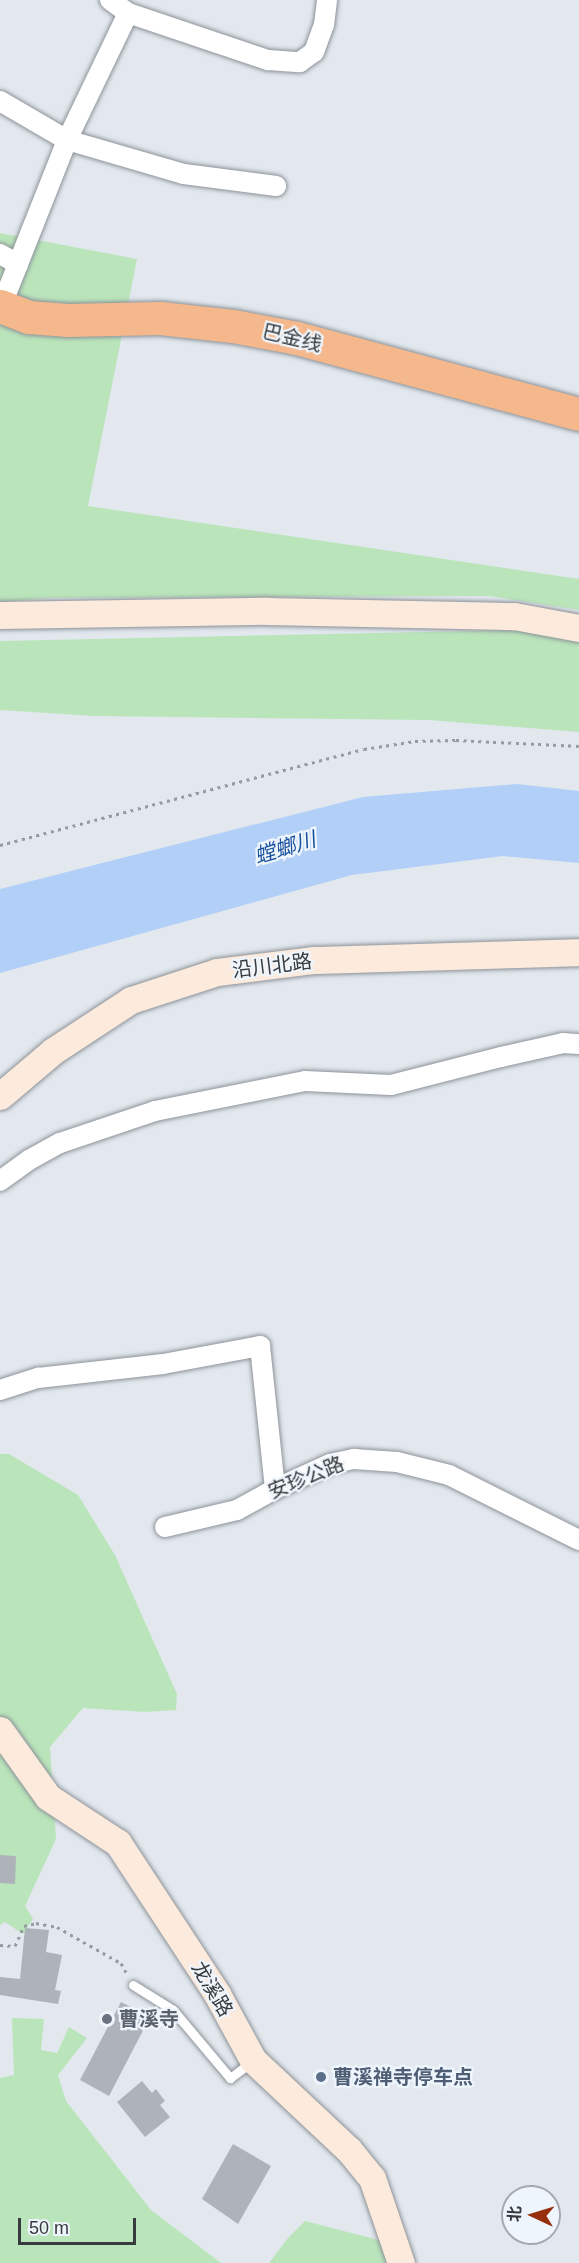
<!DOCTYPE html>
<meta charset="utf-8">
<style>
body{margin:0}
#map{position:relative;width:579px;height:2263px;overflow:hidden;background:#e2e8ee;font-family:Helvetica,"Noto Sans SC",sans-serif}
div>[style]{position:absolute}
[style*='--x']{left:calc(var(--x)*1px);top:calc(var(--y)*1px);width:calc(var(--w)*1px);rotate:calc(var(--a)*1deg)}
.green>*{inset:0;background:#bae5bb}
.water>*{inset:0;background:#b2cff7}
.building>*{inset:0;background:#adb3b9}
.path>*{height:3px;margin-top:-1.5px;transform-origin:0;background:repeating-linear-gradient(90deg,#979ba0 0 3px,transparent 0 7.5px)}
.roads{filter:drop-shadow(0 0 2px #8d9399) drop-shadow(0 0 2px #8d9399)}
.lane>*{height:9px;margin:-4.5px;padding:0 4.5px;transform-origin:4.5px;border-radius:4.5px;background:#fff}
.street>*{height:20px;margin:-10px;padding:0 10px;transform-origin:10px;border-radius:10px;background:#fff}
.secondary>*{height:27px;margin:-13.5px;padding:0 13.5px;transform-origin:13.5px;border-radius:13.5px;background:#fceadc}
.highway>*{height:33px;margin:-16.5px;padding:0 16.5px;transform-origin:16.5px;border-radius:16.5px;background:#f5b88c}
.dots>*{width:16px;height:16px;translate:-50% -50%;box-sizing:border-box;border:3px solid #eff5fc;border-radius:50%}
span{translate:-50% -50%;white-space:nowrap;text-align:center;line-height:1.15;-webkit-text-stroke:4.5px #eff5fc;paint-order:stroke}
.street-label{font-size:20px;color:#383a3d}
.worship-label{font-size:20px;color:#5b616d;font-weight:700}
.left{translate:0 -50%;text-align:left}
.service-label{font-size:20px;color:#4e5e75;font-weight:700}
.water-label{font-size:21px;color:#18529e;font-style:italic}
.north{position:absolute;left:501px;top:2185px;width:60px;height:60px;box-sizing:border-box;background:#eff5fc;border:2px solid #a6aab0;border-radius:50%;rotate:274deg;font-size:16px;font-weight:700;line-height:24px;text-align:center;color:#383a3d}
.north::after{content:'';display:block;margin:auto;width:21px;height:27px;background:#962f0d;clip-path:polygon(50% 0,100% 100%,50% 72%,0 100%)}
.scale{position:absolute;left:18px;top:2218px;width:118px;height:27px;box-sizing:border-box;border:3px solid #383a3d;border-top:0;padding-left:8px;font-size:18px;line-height:21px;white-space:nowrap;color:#383a3d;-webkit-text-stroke:4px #eff5fc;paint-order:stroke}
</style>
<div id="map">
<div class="green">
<div style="clip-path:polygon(0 233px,137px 259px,88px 506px,579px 579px,579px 610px,489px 596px,50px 598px,0 602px)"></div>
<div style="clip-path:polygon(518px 630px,579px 641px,579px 732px,429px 720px,94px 716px,0 710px,0 641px)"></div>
<div style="clip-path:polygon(0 1454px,9px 1454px,78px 1495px,115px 1555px,177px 1694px,176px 1710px,145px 1712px,83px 1708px,50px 1747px,56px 1839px,25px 1906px,33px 1919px,23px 1934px,5px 1922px,0 1925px)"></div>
<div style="clip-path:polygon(12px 2018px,44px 2019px,41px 2050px,57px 2053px,69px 2027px,87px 2038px,58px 2075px,66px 2101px,151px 2210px,221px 2263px,0 2263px,0 2078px,14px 2075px)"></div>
<div style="clip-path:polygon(305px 2221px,386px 2242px,411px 2263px,269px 2263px,288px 2238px)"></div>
</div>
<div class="water">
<div style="clip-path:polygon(517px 784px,579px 791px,579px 863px,503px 856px,352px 875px,0 973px,0 889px,363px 797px)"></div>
</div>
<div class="building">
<div style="clip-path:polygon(0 1855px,16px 1856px,15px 1884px,0 1883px)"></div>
<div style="clip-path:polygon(25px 1928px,49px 1930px,46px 1952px,62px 1955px,55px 1990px,61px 1991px,58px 2004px,0 1995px,0 1977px,20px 1979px)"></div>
<div style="clip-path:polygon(121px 2002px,150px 2017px,109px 2096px,80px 2080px)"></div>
<div style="clip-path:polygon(142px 2081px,152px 2093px,156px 2089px,165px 2101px,160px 2105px,170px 2117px,145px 2137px,117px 2102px)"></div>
<div style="clip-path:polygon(233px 2144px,271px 2166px,238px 2224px,202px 2199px)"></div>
</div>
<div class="path">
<div style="--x:0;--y:845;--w:376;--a:-14.8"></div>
<div style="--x:364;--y:749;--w:52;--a:-8.9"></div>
<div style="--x:415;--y:741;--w:41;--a:-1.4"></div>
<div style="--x:456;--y:740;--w:123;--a:2.8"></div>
<div style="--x:0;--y:1945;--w:15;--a:4"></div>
<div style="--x:15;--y:1946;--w:22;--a:-66"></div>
<div style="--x:24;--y:1926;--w:12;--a:-14"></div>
<div style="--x:36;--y:1923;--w:21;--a:11"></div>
<div style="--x:57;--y:1927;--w:73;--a:29.4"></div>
<div style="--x:121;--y:1963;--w:13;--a:61"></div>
</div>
<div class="roads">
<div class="lane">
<div style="--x:133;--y:1985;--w:47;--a:32"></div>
<div style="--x:173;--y:2010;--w:89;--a:50"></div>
<div style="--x:230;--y:2078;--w:26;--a:-37"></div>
</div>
<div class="street">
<div style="--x:110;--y:0;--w:22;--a:36"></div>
<div style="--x:128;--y:13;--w:148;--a:18.6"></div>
<div style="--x:268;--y:60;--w:32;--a:4"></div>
<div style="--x:300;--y:62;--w:17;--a:-36"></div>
<div style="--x:314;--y:52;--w:29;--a:-70"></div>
<div style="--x:324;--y:25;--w:25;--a:-83"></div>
<div style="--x:0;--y:101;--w:78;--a:30.2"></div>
<div style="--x:67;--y:140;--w:122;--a:16.2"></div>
<div style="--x:184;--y:174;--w:93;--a:7.4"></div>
<div style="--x:0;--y:254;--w:21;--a:29"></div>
<div style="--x:1;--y:307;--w:180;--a:-68.4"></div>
<div style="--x:67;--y:140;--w:141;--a:-64.3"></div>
<div style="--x:0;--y:1181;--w:36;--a:-36"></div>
<div style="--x:29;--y:1160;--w:35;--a:-29"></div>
<div style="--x:60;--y:1143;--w:100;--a:-18.6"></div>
<div style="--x:155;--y:1111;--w:153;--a:-11.3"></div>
<div style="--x:305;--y:1081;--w:86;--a:2.7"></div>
<div style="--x:391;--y:1085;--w:114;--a:-14.3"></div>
<div style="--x:501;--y:1057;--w:64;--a:-12.7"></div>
<div style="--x:563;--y:1043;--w:16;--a:4"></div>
<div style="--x:0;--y:1390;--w:40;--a:-18"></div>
<div style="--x:38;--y:1378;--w:126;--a:-6.4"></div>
<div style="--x:163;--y:1364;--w:99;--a:-10.5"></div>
<div style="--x:260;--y:1346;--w:144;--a:84"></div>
<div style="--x:165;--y:1527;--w:74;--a:-13.3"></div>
<div style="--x:237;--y:1510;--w:43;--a:-28.9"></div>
<div style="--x:275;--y:1489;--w:60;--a:-24.4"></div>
<div style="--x:330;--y:1464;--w:25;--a:-12"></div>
<div style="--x:354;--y:1459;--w:43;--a:4"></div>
<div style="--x:397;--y:1462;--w:54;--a:14"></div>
<div style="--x:449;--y:1475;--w:145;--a:26.6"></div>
</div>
<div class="secondary">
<div style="--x:0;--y:615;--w:267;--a:-0.9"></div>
<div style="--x:267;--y:611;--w:247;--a:1.2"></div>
<div style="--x:514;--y:616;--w:66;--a:10.5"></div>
<div style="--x:0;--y:1096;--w:70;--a:-40.3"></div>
<div style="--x:53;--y:1051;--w:93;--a:-33.2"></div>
<div style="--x:131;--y:1000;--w:90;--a:-18"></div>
<div style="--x:217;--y:972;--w:98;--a:-7.1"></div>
<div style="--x:314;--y:960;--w:265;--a:-1.7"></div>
<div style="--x:0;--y:1730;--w:82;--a:54.4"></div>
<div style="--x:48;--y:1797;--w:84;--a:33.3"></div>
<div style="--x:118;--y:1843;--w:181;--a:56.7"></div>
<div style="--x:217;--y:1994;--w:75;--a:61.4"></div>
<div style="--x:253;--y:2060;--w:132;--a:43.2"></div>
<div style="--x:349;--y:2150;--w:36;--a:51"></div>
<div style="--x:372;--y:2178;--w:90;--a:71.2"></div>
</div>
<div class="highway">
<div style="--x:0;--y:306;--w:30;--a:21"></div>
<div style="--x:28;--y:317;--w:40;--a:4.3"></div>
<div style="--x:68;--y:320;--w:92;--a:-1.2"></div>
<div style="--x:160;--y:318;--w:73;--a:6.3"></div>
<div style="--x:233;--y:326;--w:65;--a:10.6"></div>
<div style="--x:297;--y:338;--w:292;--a:15.1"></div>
</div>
</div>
<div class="dots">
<div style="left:107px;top:2019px;background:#6b7280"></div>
<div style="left:321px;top:2077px;background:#5c6f8a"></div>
</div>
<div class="street-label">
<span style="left:292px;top:338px;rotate:13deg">巴金线</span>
<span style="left:272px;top:966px;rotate:-7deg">沿川北路</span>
<span style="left:306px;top:1478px;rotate:-22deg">安珍公路</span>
<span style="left:212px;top:1989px;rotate:59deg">龙溪路</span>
</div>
<div class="worship-label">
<span class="left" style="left:119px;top:2019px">曹溪寺</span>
</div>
<div class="service-label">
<span class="left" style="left:333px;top:2077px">曹溪禅寺停车点</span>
</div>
<div class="water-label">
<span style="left:285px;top:848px;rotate:-17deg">螳螂川</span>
</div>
<div class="north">北</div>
<div class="scale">50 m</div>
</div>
